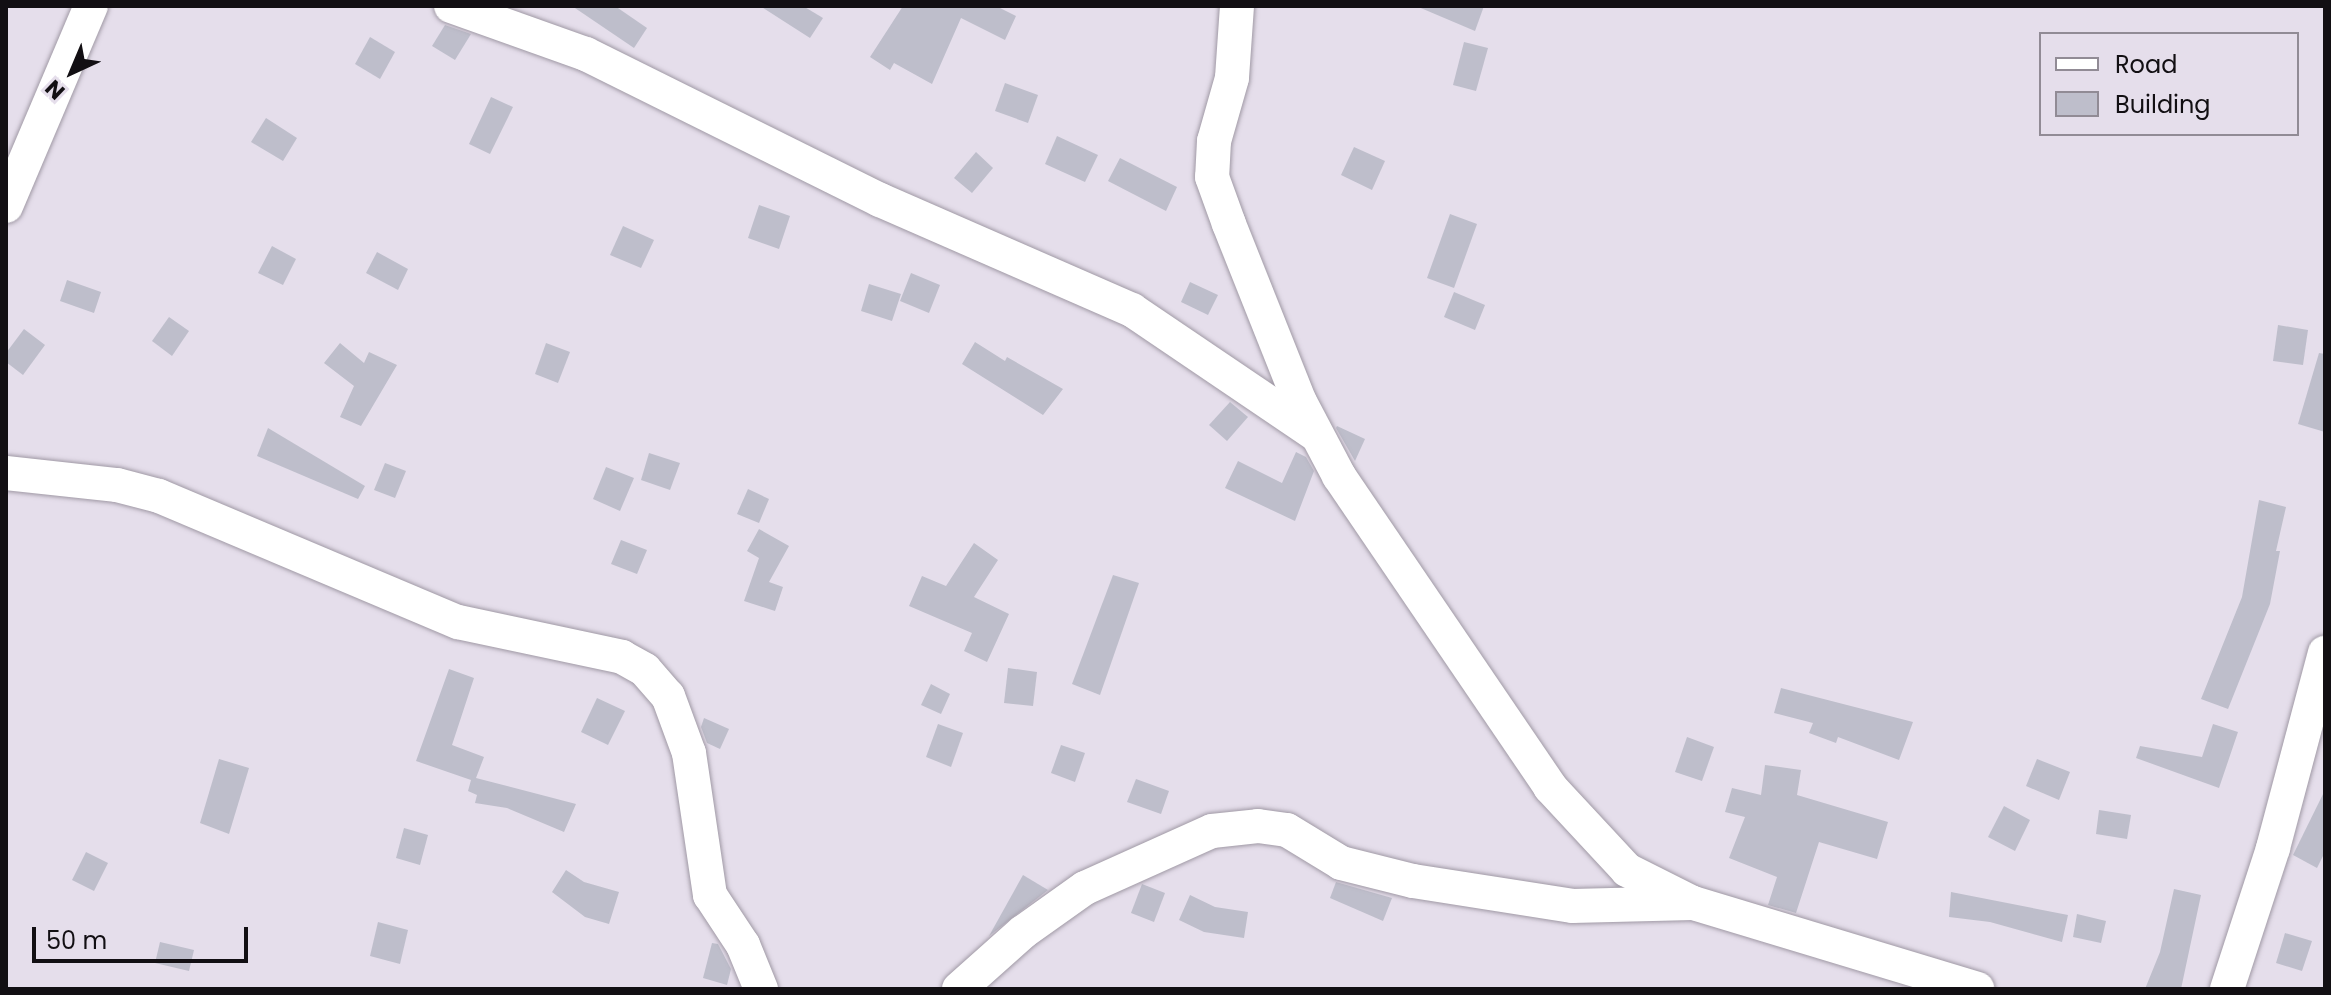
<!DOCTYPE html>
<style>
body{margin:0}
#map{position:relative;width:2331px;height:995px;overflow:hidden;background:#e5deeb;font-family:Poppins,sans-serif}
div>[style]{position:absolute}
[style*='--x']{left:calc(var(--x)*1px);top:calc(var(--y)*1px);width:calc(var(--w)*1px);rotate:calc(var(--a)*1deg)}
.building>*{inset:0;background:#bebecb}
.roads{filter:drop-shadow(0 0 2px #a099a5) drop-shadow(0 0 2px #a099a5)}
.minor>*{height:34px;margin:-17px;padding:0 17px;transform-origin:17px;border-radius:17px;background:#fff}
span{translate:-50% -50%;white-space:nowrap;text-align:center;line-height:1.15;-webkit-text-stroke:7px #e5deeb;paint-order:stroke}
.frame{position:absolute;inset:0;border:8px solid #120f13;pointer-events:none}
.legend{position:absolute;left:2039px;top:32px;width:260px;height:104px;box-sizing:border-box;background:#e5deeb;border:2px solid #918b95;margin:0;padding:10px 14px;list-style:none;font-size:24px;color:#120f13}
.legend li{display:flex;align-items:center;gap:16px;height:40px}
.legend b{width:40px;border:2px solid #918b95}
.north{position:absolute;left:32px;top:32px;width:80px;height:80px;-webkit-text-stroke:6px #e5deeb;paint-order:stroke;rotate:224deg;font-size:22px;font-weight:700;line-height:32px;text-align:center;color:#120f13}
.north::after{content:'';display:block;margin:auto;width:28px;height:36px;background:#120f13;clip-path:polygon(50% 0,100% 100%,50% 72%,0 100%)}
.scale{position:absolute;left:32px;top:927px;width:216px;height:36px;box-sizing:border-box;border:4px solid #120f13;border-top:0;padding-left:10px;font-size:24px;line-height:28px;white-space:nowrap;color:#120f13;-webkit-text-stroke:6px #e5deeb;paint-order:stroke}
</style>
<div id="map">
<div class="building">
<div style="clip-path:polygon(572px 6px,615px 6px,647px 28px,634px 48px)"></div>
<div style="clip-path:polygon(760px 6px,803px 6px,823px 18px,810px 38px)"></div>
<div style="clip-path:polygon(903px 6px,996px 6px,1016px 16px,1005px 40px,961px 18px,932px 84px,894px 63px,890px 70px,870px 57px)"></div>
<div style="clip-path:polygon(1416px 6px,1484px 6px,1475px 31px)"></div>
<div style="clip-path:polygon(445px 25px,471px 34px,455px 60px,432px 46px)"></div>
<div style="clip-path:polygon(370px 37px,395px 52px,380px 79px,355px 64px)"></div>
<div style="clip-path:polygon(1464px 42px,1488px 48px,1476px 91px,1453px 85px)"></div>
<div style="clip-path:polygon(1005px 83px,1038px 95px,1028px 123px,995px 111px)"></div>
<div style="clip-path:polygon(491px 97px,513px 107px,490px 154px,469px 144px)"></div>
<div style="clip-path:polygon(266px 118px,297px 138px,283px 161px,251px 142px)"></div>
<div style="clip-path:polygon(1057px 136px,1098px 155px,1085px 182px,1045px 164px)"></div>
<div style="clip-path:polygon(1354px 147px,1385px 161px,1372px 190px,1341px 175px)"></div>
<div style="clip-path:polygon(976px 152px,993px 168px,972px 193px,954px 178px)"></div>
<div style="clip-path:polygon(1120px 158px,1177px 187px,1166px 211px,1108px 181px)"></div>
<div style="clip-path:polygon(759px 205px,790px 216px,779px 249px,748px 238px)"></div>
<div style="clip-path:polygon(1450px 214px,1477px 224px,1454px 288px,1427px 278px)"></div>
<div style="clip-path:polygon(623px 226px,654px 240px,641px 268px,610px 255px)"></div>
<div style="clip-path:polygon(272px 246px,296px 259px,283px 285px,258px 273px)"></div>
<div style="clip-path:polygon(377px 252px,408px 269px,398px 290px,366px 273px)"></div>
<div style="clip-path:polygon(911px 273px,940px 285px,929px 313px,900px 301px)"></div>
<div style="clip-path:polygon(67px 280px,101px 292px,94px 313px,60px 301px)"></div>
<div style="clip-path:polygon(1190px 282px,1218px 295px,1208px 315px,1181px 302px)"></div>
<div style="clip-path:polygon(869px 284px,901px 294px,892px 321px,861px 311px)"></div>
<div style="clip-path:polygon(1454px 292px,1485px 305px,1475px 330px,1444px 317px)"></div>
<div style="clip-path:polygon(169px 317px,189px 331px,172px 356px,152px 341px)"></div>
<div style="clip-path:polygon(2278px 325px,2308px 330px,2303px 365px,2273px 361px)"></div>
<div style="clip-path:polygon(24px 329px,45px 345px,23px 375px,6px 362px,6px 353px)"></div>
<div style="clip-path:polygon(975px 342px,1005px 361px,1007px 357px,1063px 389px,1043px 415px,962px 364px)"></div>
<div style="clip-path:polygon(340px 343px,364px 363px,369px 352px,397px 365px,361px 426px,340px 417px,354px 386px,324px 363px)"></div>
<div style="clip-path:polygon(546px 343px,570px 352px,558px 383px,535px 374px)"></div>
<div style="clip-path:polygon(2319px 353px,2325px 354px,2325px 432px,2298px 424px)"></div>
<div style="clip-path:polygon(1230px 402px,1248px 417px,1227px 441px,1209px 425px)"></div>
<div style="clip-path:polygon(1337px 426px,1365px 439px,1355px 461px,1336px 428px)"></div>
<div style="clip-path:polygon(268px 428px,365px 486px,358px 499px,257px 456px)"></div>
<div style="clip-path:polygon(1296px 452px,1306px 457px,1314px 471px,1295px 521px,1225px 488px,1238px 461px,1282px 483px)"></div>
<div style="clip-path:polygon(649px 453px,680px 463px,670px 490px,641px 480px)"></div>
<div style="clip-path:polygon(385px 463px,406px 471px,395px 498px,374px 490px)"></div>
<div style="clip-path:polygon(606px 467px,634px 478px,620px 511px,593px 499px)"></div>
<div style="clip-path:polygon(748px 489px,769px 499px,759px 523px,737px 514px)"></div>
<div style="clip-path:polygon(2259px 500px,2286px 507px,2276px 551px,2280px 551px,2270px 604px,2228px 709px,2201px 699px,2242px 597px)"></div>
<div style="clip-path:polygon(759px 529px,789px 546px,769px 582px,783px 587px,775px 611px,744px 601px,759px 558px,747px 551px)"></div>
<div style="clip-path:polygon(621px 540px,647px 550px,637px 574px,611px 564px)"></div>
<div style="clip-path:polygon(974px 543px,998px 560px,974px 597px,1009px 614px,987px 662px,964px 651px,972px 633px,909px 606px,922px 576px,946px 586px)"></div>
<div style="clip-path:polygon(1113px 575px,1139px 583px,1100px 695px,1072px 684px)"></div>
<div style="clip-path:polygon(1008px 668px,1037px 672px,1033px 706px,1004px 703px)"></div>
<div style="clip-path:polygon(449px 669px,474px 678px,452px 745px,484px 757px,476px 778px,576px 804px,564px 832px,507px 808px,475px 803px,477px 795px,468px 791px,471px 780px,416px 761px)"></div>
<div style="clip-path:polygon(931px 684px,950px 694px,941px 714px,921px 705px)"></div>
<div style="clip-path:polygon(1781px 688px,1913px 722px,1899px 760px,1838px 737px,1836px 743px,1809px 733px,1813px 723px,1774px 713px)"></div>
<div style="clip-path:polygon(597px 698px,625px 711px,608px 745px,581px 732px)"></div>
<div style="clip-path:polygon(704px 718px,729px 729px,720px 749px,707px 743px,701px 727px)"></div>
<div style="clip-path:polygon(938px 724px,963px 733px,951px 767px,926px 757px)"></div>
<div style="clip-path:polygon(2213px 724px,2238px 732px,2219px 788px,2136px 758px,2140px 746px,2202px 757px)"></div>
<div style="clip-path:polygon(1687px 737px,1714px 747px,1702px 781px,1675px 772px)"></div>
<div style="clip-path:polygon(1061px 745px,1085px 753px,1075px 782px,1051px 773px)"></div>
<div style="clip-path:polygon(219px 759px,249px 768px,229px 834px,200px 823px)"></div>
<div style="clip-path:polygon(2037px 759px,2070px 772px,2059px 800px,2026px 786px)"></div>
<div style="clip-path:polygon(1765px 765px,1801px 770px,1797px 795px,1888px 822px,1877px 859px,1819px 842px,1796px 913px,1768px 905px,1777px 877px,1729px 858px,1745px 817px,1725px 812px,1732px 788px,1761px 795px)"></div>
<div style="clip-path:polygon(1136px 779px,1169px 791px,1161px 814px,1127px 802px)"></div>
<div style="clip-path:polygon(2325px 790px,2325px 852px,2317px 868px,2293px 855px)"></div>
<div style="clip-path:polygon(2004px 806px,2030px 820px,2015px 851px,1988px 837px)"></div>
<div style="clip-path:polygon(2099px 810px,2131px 815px,2127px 839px,2096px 834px)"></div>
<div style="clip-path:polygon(404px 828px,428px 835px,420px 865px,396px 858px)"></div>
<div style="clip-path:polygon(86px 852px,108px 863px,94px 891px,72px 880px)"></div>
<div style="clip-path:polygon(566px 870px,584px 882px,619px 892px,609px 924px,585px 917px,552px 892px)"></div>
<div style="clip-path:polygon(1023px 875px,1048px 890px,989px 936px)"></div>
<div style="clip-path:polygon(1336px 882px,1392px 898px,1383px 921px,1330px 898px)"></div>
<div style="clip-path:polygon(1142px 884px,1165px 893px,1154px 922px,1131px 913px)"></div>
<div style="clip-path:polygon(2174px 889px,2201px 895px,2181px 989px,2145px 989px,2160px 952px)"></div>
<div style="clip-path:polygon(1951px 892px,2068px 915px,2062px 942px,1990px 922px,1949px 917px)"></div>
<div style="clip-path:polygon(1190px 895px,1215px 907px,1248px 912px,1244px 938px,1204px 932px,1179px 920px)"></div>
<div style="clip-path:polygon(2077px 914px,2106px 921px,2101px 943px,2073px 937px)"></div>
<div style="clip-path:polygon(378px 922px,408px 930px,400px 964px,370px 956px)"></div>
<div style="clip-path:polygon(2285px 933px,2312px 941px,2302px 971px,2276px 963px)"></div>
<div style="clip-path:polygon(160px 942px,194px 950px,189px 971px,155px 963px)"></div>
<div style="clip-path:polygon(712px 943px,718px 944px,731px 969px,727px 985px,703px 978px)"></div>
</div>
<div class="roads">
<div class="minor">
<div style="--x:451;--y:6;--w:143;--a:19.6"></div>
<div style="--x:586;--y:54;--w:328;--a:26.4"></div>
<div style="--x:880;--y:200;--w:275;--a:23.6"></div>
<div style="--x:1132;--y:310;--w:220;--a:34.1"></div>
<div style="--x:1237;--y:6;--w:72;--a:94"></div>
<div style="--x:1232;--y:78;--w:66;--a:105.9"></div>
<div style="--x:1214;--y:141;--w:36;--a:93"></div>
<div style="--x:1212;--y:177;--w:50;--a:70.1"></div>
<div style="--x:1229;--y:224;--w:192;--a:68.3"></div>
<div style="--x:1300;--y:402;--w:84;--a:62.2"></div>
<div style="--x:1339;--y:476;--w:376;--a:55.8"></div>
<div style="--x:1550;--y:787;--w:113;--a:47.1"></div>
<div style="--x:1627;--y:870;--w:74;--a:26.6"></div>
<div style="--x:1693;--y:903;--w:297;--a:16.8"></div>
<div style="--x:6;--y:206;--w:217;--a:-67"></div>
<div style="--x:6;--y:473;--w:112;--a:6.2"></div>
<div style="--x:117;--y:485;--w:43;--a:14.7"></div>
<div style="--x:159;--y:496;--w:324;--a:22.9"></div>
<div style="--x:458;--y:622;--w:168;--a:12"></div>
<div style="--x:622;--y:657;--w:26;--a:29"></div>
<div style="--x:645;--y:670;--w:35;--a:49"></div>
<div style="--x:668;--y:696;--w:61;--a:69.8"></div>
<div style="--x:689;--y:753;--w:144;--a:81.6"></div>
<div style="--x:710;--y:895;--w:60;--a:56.6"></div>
<div style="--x:743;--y:945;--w:48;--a:67.8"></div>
<div style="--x:959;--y:989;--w:86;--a:-41.7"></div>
<div style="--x:1023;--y:932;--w:76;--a:-35.4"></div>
<div style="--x:1085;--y:888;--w:139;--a:-24.2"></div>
<div style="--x:1212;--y:831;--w:46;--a:-6.2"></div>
<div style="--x:1258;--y:826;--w:29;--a:8"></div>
<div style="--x:1287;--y:830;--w:63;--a:31.4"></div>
<div style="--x:1341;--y:863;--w:74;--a:14"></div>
<div style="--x:1413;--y:881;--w:161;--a:8.9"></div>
<div style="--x:1572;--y:906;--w:121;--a:-1.4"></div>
<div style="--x:2227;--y:989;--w:148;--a:-71.9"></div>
<div style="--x:2273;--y:848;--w:202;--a:-75.1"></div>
</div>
</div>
<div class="frame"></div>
<ul class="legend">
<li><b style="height:10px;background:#fff"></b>Road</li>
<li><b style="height:22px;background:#bebecb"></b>Building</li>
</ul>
<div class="north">N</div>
<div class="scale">50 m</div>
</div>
